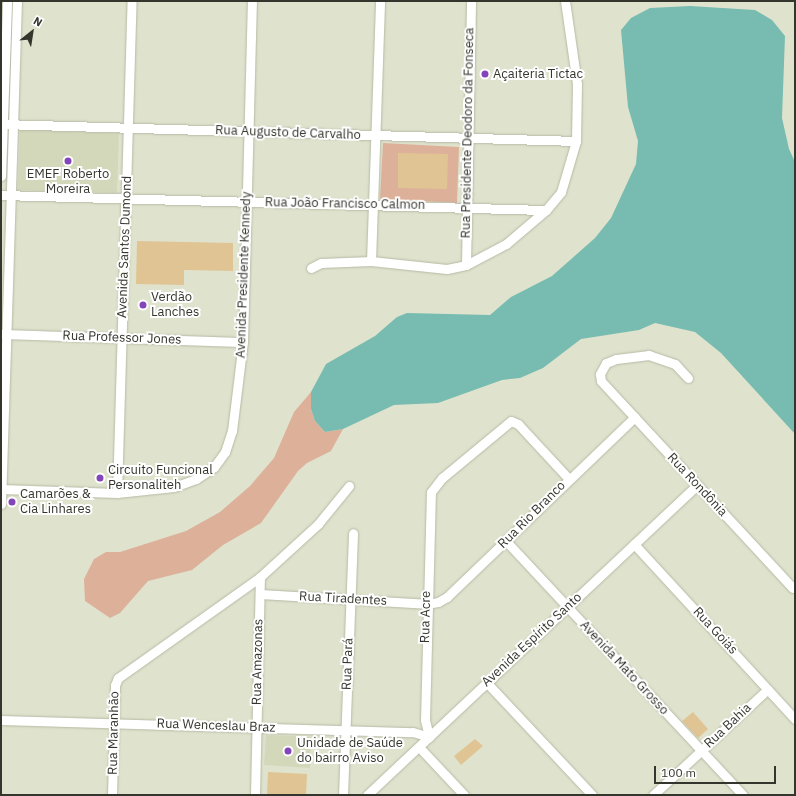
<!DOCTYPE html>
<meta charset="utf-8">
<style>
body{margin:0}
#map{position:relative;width:796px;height:796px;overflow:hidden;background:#dfe3cd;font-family:"IBM Plex Sans",sans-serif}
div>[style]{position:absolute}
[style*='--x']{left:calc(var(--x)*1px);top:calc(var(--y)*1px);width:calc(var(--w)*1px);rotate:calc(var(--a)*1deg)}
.built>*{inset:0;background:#d3d8bb}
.green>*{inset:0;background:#ddb09a}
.water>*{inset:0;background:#78bcb1}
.building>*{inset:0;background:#e0c494}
.roads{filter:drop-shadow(0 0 1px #b6baa5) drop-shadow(0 0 1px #b6baa5)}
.minor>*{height:9px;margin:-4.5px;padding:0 4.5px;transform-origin:4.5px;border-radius:4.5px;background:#fff}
.dots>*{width:11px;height:11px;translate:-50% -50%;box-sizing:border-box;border:2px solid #fff;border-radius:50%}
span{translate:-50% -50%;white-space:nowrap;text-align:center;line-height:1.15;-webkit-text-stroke:4px #fff;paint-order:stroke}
.poi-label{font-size:13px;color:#34362d}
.left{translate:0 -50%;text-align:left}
.street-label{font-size:13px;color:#34362d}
.frame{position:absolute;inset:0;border:2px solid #34362d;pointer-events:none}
.north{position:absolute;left:12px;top:12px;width:40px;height:40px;-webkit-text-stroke:3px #fff;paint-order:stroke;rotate:30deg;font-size:11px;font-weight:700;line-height:16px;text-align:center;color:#34362d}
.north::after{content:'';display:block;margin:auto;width:14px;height:18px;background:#34362d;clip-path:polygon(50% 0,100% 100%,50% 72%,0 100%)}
.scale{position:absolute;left:654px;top:766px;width:122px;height:18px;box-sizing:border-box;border:2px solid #34362d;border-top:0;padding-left:5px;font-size:12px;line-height:14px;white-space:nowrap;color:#34362d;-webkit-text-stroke:3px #fff;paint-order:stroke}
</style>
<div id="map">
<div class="built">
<div style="clip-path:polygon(20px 129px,119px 133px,117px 193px,18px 190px)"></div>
<div style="clip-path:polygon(266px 735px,311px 737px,310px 768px,264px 765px)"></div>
</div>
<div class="green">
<div style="clip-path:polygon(383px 143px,459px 147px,457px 203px,380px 199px)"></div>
<div style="clip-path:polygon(311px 392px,311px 409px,315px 421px,325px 432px,343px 429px,331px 451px,307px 463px,298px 471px,261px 523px,223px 545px,192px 570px,148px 581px,120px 613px,110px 618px,85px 601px,84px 579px,94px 559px,106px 552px,120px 552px,186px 531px,220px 512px,250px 486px,274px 458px,294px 412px)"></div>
</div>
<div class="water">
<div style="clip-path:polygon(690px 6px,755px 10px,772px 20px,785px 36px,782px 118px,789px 149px,795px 162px,795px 434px,721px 353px,695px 332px,655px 323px,639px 330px,581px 339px,543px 368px,520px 378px,502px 380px,438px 403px,394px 405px,343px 429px,325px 432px,315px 421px,311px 409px,311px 392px,326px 364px,375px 336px,397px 317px,407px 313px,490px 315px,511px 297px,552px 276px,595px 238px,611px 218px,636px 164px,638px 141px,628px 107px,621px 30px,631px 18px,650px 8px)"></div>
</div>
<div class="building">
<div style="clip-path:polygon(398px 153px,448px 154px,447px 189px,398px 188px)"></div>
<div style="clip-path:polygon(137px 241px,233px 243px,233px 271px,184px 270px,184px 285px,136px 284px)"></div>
<div style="clip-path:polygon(693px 712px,708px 729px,698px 738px,682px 721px)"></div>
<div style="clip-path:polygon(475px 739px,483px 746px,461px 765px,454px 756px)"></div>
<div style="clip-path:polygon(268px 772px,307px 774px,306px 795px,267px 795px)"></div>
</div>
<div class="roads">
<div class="minor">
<div style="--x:1;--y:124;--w:575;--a:1.69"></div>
<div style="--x:1;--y:176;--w:175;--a:-88"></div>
<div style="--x:1;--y:195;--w:545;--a:1.58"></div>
<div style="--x:371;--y:261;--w:260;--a:-88"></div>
<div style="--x:466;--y:265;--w:264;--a:-88.9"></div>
<div style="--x:311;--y:268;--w:11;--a:-27"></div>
<div style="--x:321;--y:263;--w:50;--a:-2.3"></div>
<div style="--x:371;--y:261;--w:76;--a:6"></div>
<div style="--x:447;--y:269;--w:19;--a:-12"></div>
<div style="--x:466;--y:265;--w:45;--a:-27.7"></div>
<div style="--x:506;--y:244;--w:52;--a:-40.4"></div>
<div style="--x:546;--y:210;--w:23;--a:-50"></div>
<div style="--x:561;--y:192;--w:53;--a:-73.6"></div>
<div style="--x:576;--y:141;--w:57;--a:-89"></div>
<div style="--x:577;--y:84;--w:84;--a:-98.2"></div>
<div style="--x:1;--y:334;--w:242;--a:1.9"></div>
<div style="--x:688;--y:378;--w:19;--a:-133"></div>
<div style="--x:675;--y:364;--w:28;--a:-161"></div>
<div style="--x:649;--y:355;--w:33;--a:173"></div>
<div style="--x:616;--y:359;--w:11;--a:158"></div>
<div style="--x:606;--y:363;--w:13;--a:119"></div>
<div style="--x:600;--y:374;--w:7;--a:82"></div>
<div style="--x:601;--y:381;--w:282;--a:47.2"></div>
<div style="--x:1;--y:489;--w:116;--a:2"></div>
<div style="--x:117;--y:493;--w:57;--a:-6"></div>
<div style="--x:174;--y:487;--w:23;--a:-20"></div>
<div style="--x:196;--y:479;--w:22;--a:-34"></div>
<div style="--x:214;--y:467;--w:19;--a:-54"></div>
<div style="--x:225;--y:452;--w:22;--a:-72"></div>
<div style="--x:232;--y:431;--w:90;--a:-83"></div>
<div style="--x:243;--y:342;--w:341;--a:-88.5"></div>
<div style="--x:117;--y:493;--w:492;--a:-88.3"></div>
<div style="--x:1;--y:504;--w:503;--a:-88.18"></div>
<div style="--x:506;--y:541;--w:347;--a:47"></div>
<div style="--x:634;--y:544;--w:238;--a:47.4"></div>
<div style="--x:260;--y:594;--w:166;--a:3.4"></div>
<div style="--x:426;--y:604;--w:12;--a:-9"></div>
<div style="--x:438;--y:602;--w:10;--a:-29"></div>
<div style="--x:447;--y:597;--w:260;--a:-43.8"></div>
<div style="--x:487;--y:683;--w:154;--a:46.8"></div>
<div style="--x:1;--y:720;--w:412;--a:1.7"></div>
<div style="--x:413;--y:732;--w:17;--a:17"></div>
<div style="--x:429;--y:737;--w:17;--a:-103"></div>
<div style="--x:425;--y:720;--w:228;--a:-88.5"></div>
<div style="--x:431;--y:492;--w:18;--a:-52"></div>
<div style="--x:442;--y:478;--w:89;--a:-39.6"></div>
<div style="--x:511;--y:421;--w:8;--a:23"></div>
<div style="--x:518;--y:424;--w:75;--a:47.2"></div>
<div style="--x:419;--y:747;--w:66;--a:46.8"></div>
<div style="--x:112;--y:795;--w:110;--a:-88.4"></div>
<div style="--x:115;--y:685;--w:8;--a:-67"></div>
<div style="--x:118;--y:678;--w:174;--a:-35.4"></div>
<div style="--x:260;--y:577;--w:79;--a:-42.4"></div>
<div style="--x:318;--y:524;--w:49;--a:-50.8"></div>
<div style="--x:255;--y:795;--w:218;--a:-88.7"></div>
<div style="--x:343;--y:795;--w:262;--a:-87.8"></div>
<div style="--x:367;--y:795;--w:453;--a:-43.2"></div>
<div style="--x:653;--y:795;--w:156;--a:-42.7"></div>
</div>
</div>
<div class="dots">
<div style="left:485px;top:74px;background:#8445ba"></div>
<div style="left:68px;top:161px;background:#8445ba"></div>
<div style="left:143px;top:305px;background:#8445ba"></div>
<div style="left:100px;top:478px;background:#8445ba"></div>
<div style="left:12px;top:502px;background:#8445ba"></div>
<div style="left:288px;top:751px;background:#8445ba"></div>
</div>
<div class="poi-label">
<span class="left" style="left:493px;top:74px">Açaiteria Tictac</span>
<span style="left:68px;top:182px">EMEF Roberto<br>Moreira</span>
<span class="left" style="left:151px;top:305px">Verdão<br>Lanches</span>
<span class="left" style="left:108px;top:478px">Circuito Funcional<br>Personaliteh</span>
<span class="left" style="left:20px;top:502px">Camarões &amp;<br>Cia Linhares</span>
<span class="left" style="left:297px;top:751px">Unidade de Saúde<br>do bairro Aviso</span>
</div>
<div class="street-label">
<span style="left:288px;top:133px;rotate:2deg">Rua Augusto de Carvalho</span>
<span style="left:468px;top:133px;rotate:-89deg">Rua Presidente Deodoro da Fonseca</span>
<span style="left:345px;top:204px;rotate:1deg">Rua João Francisco Calmon</span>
<span style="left:125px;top:247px;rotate:-88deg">Avenida Santos Dumond</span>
<span style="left:244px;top:275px;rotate:-88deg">Avenida Presidente Kennedy</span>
<span style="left:122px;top:338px;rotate:2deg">Rua Professor Jones</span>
<span style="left:697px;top:485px;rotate:47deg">Rua Rondônia</span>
<span style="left:532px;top:515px;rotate:-45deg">Rua Rio Branco</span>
<span style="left:343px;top:599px;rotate:3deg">Rua Tiradentes</span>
<span style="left:426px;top:617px;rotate:-89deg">Rua Acre</span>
<span style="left:715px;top:631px;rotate:47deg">Rua Goiás</span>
<span style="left:532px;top:640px;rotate:-43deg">Avenida Espírito Santo</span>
<span style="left:258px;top:662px;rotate:-89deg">Rua Amazonas</span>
<span style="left:348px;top:664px;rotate:-88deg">Rua Pará</span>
<span style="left:624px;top:668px;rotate:47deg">Avenida Mato Grosso</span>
<span style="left:216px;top:726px;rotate:2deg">Rua Wenceslau Braz</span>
<span style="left:728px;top:726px;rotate:-43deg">Rua Bahia</span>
<span style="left:114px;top:733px;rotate:-89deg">Rua Maranhão</span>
</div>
<div class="frame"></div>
<div class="north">N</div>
<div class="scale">100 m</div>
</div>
